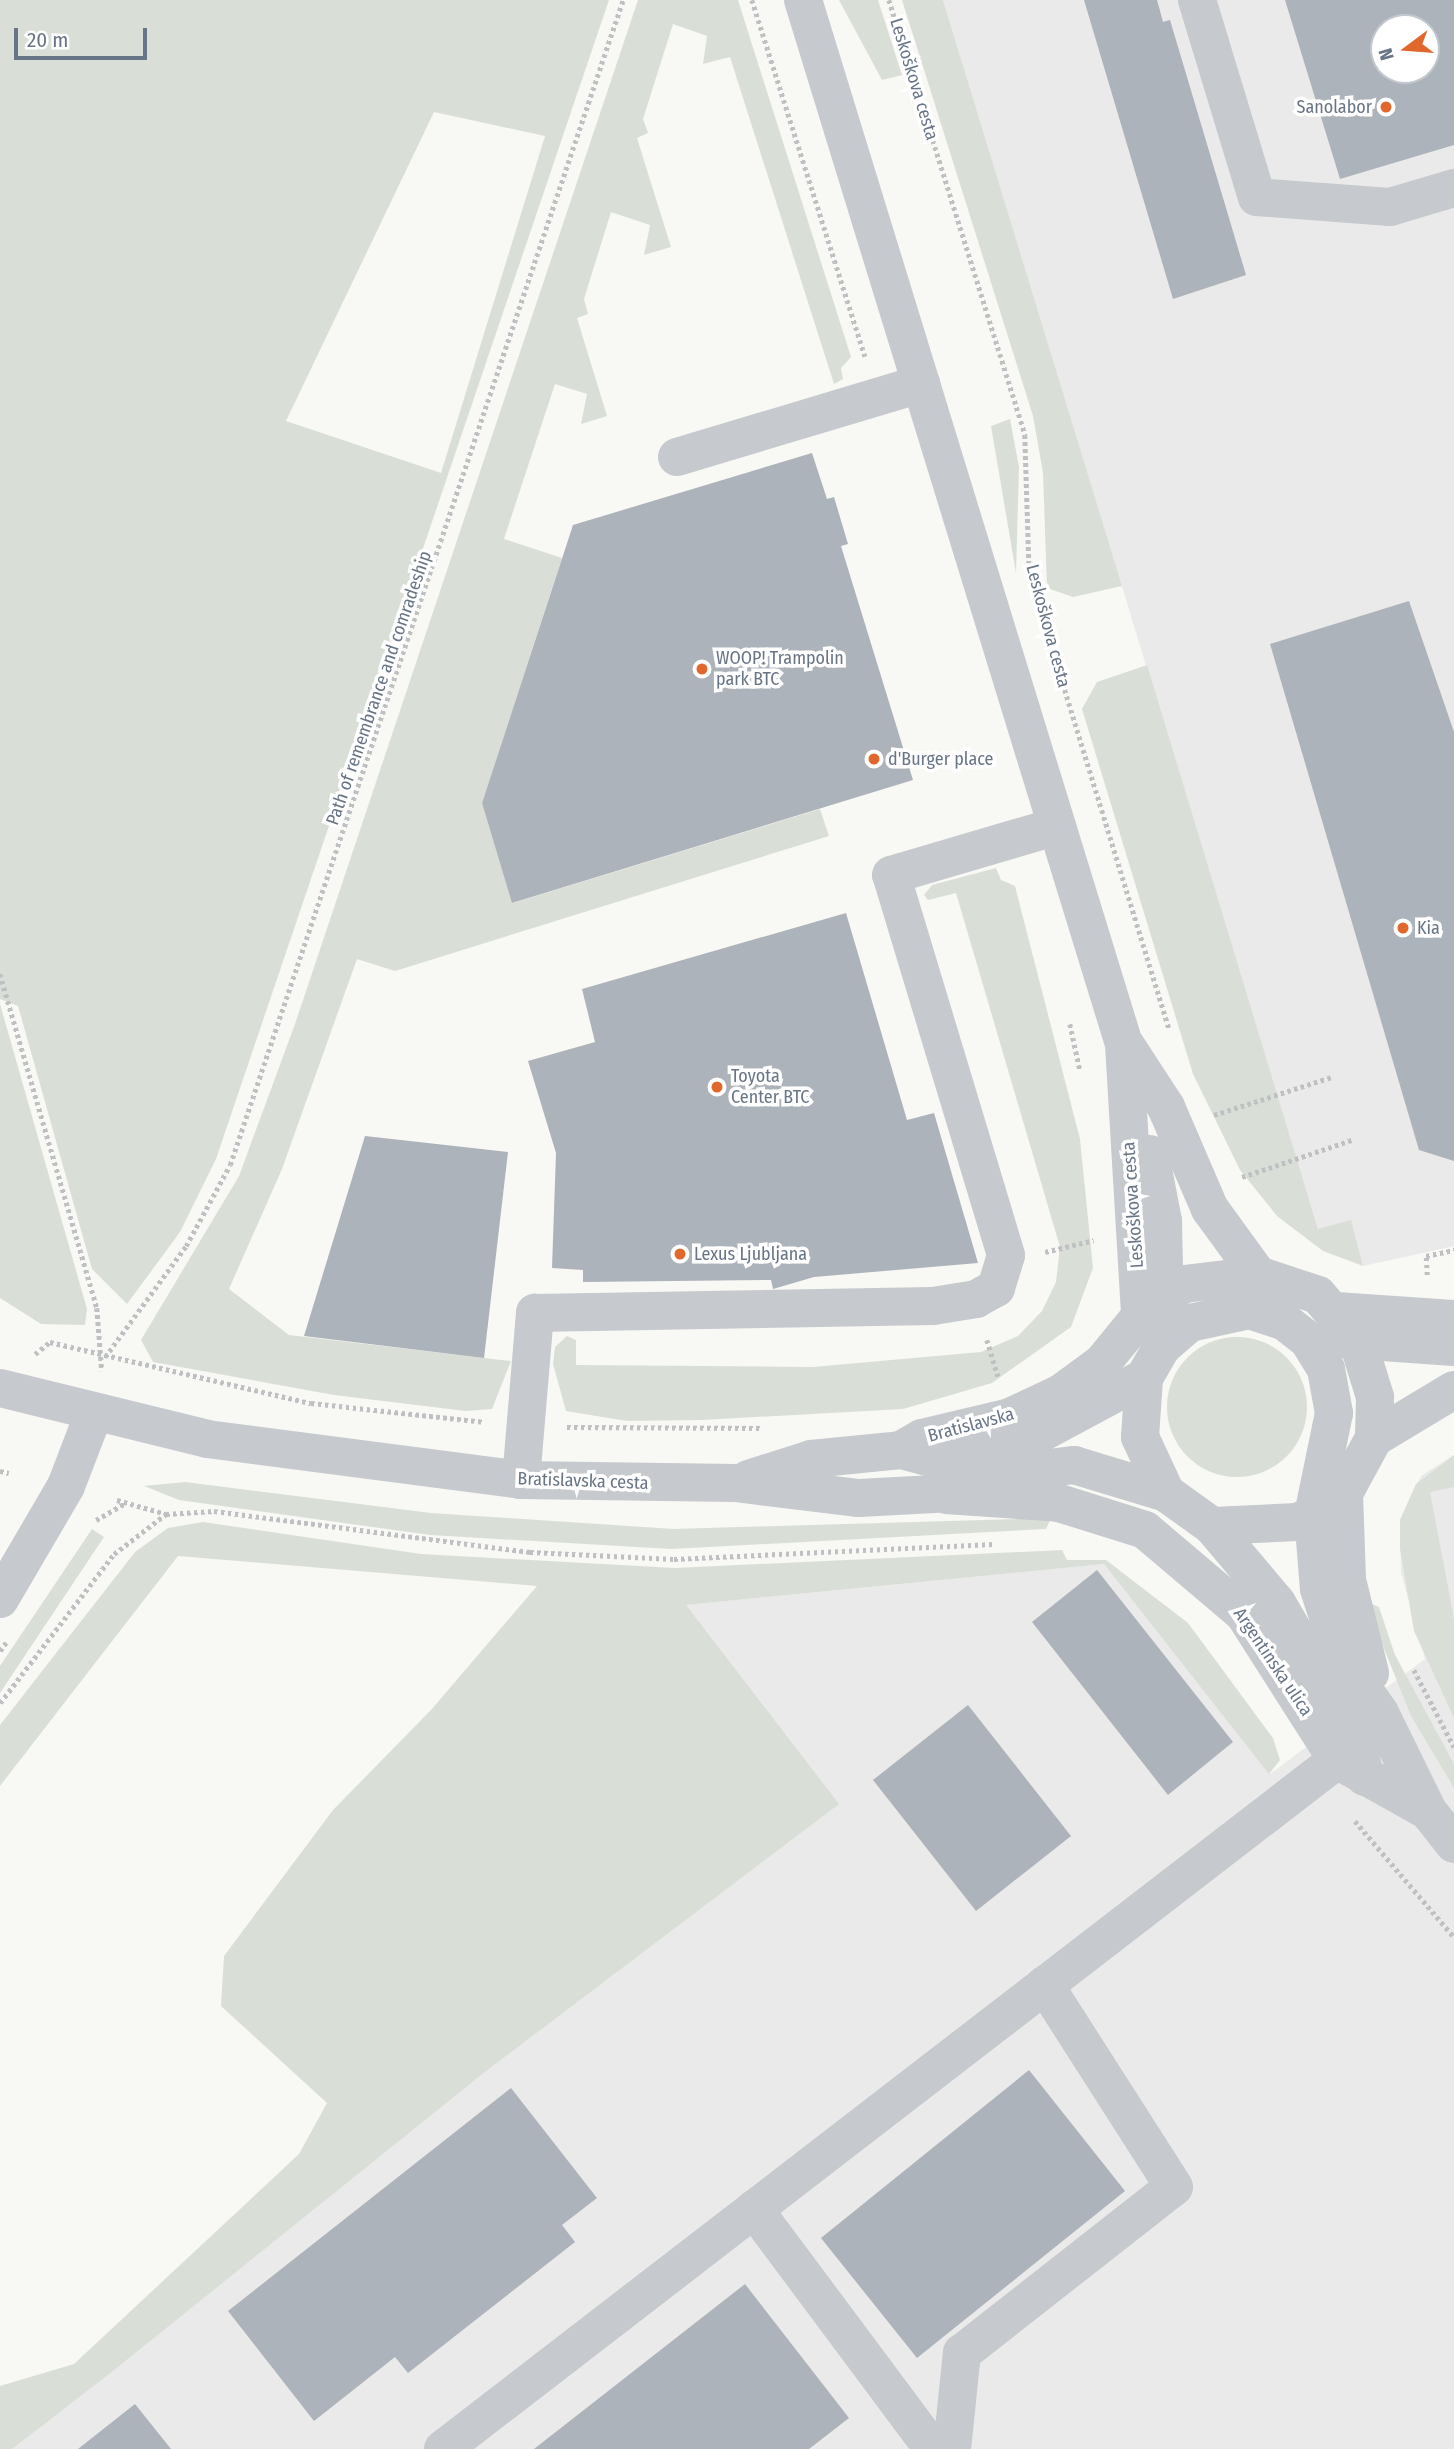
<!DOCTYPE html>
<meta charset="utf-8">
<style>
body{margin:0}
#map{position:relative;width:1454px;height:2449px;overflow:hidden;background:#f8f8f5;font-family:"Fira Sans Condensed",sans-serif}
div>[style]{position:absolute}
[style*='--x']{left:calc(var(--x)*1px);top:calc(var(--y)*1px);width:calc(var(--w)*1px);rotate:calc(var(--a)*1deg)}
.built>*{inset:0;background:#e9eae9}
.green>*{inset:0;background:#d9dfd6}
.round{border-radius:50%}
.building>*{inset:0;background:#adb3ba}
.path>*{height:4.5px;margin-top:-2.25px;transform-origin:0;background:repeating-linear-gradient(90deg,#bec0c2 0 3.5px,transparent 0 7px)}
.minor>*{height:38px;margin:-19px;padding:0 19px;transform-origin:19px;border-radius:19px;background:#c6c9cd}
.dots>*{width:19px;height:19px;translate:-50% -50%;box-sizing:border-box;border:4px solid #fff;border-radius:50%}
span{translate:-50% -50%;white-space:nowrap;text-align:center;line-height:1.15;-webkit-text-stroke:7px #fff;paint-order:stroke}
.street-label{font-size:18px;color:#687586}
.poi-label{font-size:18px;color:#687586}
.right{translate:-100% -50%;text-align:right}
.left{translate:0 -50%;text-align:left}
.north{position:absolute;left:1370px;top:14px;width:70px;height:70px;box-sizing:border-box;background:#fff;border:2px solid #c3c8cf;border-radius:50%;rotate:254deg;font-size:19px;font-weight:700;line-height:28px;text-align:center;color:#687586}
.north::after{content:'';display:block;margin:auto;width:24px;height:32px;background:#e0682d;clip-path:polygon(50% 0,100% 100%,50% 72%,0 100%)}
.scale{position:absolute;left:14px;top:28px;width:133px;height:32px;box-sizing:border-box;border:4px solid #687586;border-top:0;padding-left:9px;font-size:21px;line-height:24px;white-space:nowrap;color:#687586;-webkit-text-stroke:5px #fff;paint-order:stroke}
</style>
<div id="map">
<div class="built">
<div style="clip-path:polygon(evenodd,943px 0,1454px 0,1454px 1246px,1363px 1266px,1353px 1231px,1318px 1229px,943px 0,1384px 28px,1426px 28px,1426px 70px,1384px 70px,1384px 28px)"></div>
<div style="clip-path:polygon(1454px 1455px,1454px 2449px,12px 2449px,485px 2072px,838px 1804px,685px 1605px,1104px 1564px,1270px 1774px,1425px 1659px,1401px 1573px,1400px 1520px,1421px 1476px)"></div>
</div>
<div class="green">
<div style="clip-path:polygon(evenodd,0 0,609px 0,216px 1159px,180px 1232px,127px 1304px,92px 1269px,18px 1006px,0 999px,0 0,434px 112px,545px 136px,441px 473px,286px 421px,434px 112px)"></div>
<div style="clip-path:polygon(638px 0,738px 0,851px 357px,841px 368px,843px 379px,834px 384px,730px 57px,703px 64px,707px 36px,673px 24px,643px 119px,648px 133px,637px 138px,671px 247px,644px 255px,650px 225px,611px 212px,584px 299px,588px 314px,577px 318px,607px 416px,581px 424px,587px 394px,555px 384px,504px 539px,562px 558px,482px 803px,513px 903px,820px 809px,829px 836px,395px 971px,357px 959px,282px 1169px,229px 1289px,289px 1335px,511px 1361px,492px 1409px,466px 1411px,334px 1395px,153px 1362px,141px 1340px,239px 1176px,295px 1024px)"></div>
<div style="clip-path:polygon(839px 0,878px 0,902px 75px,882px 80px)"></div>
<div style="clip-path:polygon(902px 0,943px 0,1122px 586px,1073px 597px,1047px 588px,1043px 473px,1033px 416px)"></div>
<div style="clip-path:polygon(1010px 419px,1019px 467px,1016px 573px,991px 426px)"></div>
<div style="clip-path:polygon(1147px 665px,1318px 1229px,1351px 1220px,1363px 1266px,1323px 1251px,1277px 1216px,1240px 1170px,1193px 1074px,1082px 709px,1097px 682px)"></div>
<div style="clip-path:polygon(996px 868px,1001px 880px,1015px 886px,1080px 1139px,1093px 1268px,1071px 1327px,992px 1383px,903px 1409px,701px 1420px,627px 1421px,566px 1411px,553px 1364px,555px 1347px,567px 1336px,576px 1340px,576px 1365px,813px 1367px,981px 1352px,1018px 1336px,1042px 1311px,1056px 1282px,1060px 1247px,956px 893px,928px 900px,924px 895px,932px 885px)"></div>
<div style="clip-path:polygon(0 1004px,87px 1309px,85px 1325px,41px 1324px,0 1298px)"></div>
<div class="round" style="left:1167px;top:1337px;width:140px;height:140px"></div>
<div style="clip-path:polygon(1454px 1455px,1454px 1487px,1430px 1492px,1454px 1619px,1454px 1718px,1414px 1631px,1400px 1549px,1400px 1520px,1416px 1484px)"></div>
<div style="clip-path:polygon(185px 1482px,431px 1513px,674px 1529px,1051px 1518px,1046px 1529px,671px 1549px,430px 1535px,179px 1500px,144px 1486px)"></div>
<div style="clip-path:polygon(203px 1522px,421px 1554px,675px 1568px,1062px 1550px,1067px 1560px,1106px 1560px,1188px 1623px,1273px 1738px,1280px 1760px,1269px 1774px,1104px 1564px,686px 1605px,839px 1804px,485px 2072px,109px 2374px,12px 2449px,0 2449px,0 2386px,74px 2364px,299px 2154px,327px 2103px,221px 2006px,224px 1956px,333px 1810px,431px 1710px,537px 1586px,178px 1556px,0 1786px,0 1725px,135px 1552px,168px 1528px)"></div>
<div style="clip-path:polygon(92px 1529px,104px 1537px,0 1693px,0 1666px)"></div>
<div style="clip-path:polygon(1365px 1601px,1379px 1607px,1395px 1655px,1454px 1764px,1454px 1788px,1411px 1716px)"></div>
</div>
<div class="building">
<div style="clip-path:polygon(1084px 0,1157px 0,1163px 22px,1170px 20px,1246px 275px,1173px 299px)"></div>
<div style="clip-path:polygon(evenodd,1285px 0,1454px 0,1454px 145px,1340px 179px,1285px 0,1384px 28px,1426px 28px,1426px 70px,1384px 70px,1384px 28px)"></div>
<div style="clip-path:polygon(812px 453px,827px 499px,834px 497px,848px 544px,841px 546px,913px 780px,512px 903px,482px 803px,573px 525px)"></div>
<div style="clip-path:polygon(1409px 601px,1454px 732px,1454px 1161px,1419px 1150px,1270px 644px)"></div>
<div style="clip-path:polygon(846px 913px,907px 1120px,934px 1113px,978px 1263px,814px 1277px,773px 1289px,771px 1280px,583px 1282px,583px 1270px,552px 1268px,556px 1153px,528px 1061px,595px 1042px,582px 989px)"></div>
<div style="clip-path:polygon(365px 1136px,508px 1152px,484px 1358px,304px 1336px)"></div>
<div style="clip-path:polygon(1097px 1570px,1233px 1742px,1168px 1795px,1032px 1622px)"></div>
<div style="clip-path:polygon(968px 1705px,1071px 1836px,976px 1911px,873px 1780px)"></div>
<div style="clip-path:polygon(1029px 2070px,1125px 2191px,917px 2358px,821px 2238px)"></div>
<div style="clip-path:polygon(511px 2088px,597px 2198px,562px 2225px,575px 2242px,408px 2373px,395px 2357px,314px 2421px,228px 2311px)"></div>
<div style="clip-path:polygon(745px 2284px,849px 2418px,809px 2449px,534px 2449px)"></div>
<div style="clip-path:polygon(135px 2404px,171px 2449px,78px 2449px)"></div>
</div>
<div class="path">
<div style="--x:752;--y:0;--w:374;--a:72.4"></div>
<div style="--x:889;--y:0;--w:456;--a:72.6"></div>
<div style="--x:1025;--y:435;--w:128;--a:88.2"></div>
<div style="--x:1029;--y:563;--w:34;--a:78"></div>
<div style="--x:1036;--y:596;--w:452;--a:72.9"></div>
<div style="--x:0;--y:974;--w:348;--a:73.8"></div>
<div style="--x:97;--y:1308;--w:63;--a:85.5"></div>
<div style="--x:1070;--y:1024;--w:47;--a:77.7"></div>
<div style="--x:1214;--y:1115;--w:124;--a:-17.9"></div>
<div style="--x:1242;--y:1177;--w:116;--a:-18.6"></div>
<div style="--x:1045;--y:1252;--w:50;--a:-13.8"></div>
<div style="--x:1427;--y:1275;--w:19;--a:-93"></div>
<div style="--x:1426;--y:1256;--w:29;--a:-12"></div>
<div style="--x:987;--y:1340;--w:38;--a:73"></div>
<div style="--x:35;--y:1354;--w:19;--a:-39"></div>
<div style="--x:50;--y:1342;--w:268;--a:13.2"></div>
<div style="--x:311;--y:1403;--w:175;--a:6.2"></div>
<div style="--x:105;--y:1357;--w:137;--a:-53.9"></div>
<div style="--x:186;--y:1246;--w:92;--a:-61.5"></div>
<div style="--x:230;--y:1165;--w:1230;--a:-71.36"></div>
<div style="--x:567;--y:1427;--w:194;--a:0.3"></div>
<div style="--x:0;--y:1471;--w:9;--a:13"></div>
<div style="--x:117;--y:1500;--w:51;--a:15.9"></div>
<div style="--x:166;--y:1514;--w:48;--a:-3.6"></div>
<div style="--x:214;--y:1511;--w:319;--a:7.4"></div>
<div style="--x:530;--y:1552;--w:144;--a:2.8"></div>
<div style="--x:674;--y:1559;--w:320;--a:-2.7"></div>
<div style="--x:96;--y:1520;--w:34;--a:-30"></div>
<div style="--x:0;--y:1651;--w:12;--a:-55"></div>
<div style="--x:1414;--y:1670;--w:87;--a:62.5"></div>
<div style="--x:0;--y:1703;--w:188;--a:-52.6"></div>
<div style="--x:114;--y:1554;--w:66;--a:-37.6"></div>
<div style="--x:1355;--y:1821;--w:153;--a:49.5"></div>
</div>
<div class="minor">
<div style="--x:803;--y:0;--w:1092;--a:72.91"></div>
<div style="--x:1124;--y:1044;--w:270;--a:86.6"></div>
<div style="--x:1197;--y:0;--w:206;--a:73.1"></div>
<div style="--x:1257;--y:197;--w:133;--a:4.3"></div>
<div style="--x:1390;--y:207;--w:67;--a:-16.5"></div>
<div style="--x:677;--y:457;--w:255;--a:-16.7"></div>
<div style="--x:1127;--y:1047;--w:72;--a:57"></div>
<div style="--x:1166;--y:1107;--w:111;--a:66.7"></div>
<div style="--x:1210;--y:1209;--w:82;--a:54"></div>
<div style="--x:1150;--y:1154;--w:68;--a:79"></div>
<div style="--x:1163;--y:1221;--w:96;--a:88.8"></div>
<div style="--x:1336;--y:1311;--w:118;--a:3.9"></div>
<div style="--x:1340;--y:1339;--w:114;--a:4"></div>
<div style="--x:0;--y:1388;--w:213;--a:13.8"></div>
<div style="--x:207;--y:1439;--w:317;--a:7.4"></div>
<div style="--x:521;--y:1480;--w:214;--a:0.8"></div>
<div style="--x:735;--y:1483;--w:125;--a:6.9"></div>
<div style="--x:859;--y:1498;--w:75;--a:-3.1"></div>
<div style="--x:934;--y:1494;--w:70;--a:-16.6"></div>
<div style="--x:1001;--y:1474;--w:74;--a:-7"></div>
<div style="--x:1074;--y:1465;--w:96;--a:16.9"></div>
<div style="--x:1374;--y:1438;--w:93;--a:-31"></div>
<div style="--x:901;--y:1450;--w:24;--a:-30"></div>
<div style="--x:922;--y:1438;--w:90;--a:-13.4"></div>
<div style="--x:1010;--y:1417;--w:56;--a:-25.2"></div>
<div style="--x:1061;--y:1393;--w:51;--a:-36.2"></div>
<div style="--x:1102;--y:1363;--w:79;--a:-50.7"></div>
<div style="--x:1152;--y:1302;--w:37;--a:-29"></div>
<div style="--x:1184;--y:1284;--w:75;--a:-6.9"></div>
<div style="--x:1258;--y:1275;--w:63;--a:18.4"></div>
<div style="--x:1318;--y:1295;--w:62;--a:49.6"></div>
<div style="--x:1358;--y:1342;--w:58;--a:72.8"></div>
<div style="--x:1375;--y:1397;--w:41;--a:91.4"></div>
<div style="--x:1374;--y:1438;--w:63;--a:118.6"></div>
<div style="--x:1344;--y:1493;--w:38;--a:145"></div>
<div style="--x:1313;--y:1515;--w:17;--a:156"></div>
<div style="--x:1297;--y:1522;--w:85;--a:177.3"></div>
<div style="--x:1212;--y:1526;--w:57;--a:-144.3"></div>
<div style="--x:1166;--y:1493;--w:62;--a:-114.9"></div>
<div style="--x:1140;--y:1437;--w:59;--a:-86.1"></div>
<div style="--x:1144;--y:1378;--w:36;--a:-60"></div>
<div style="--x:1162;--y:1347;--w:37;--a:-41"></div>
<div style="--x:1190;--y:1323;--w:60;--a:-12.4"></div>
<div style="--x:1249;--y:1310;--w:38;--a:18"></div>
<div style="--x:1285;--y:1322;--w:29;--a:38"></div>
<div style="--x:1308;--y:1340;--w:34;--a:58"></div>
<div style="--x:1326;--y:1369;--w:45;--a:79.7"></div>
<div style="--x:1334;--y:1413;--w:104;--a:101.6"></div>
<div style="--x:1313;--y:1515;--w:74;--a:85.4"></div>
<div style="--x:1319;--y:1589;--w:71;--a:72.1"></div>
<div style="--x:1341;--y:1657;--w:68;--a:55.1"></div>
<div style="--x:1380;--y:1713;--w:109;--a:63.9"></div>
<div style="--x:1428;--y:1811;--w:42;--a:51.8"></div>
<div style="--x:748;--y:1479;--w:66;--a:-17.6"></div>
<div style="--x:811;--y:1459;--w:90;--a:-5.7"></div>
<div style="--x:901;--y:1450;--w:28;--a:15"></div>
<div style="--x:928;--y:1457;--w:104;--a:-10"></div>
<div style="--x:1030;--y:1439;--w:129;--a:-28.2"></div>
<div style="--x:521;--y:1480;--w:168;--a:-85.2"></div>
<div style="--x:535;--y:1313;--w:398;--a:-1"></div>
<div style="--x:933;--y:1306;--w:44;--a:-9.2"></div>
<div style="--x:976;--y:1299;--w:23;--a:-29"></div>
<div style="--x:996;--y:1288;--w:34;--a:-73"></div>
<div style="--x:1006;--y:1255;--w:397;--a:-106.8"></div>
<div style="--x:891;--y:875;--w:173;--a:-16.4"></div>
<div style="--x:1344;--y:1493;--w:87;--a:88"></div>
<div style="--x:1347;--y:1580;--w:96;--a:76.1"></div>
<div style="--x:946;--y:1495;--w:113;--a:4"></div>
<div style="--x:1059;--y:1503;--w:90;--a:17.4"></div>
<div style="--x:1145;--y:1530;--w:130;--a:40.3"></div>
<div style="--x:1244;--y:1614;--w:173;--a:57.5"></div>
<div style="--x:1337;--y:1760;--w:104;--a:29.3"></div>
<div style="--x:1212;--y:1526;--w:101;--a:49.8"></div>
<div style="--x:1277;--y:1603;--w:159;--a:59.7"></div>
<div style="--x:1357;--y:1740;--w:38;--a:78"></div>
<div style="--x:0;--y:1599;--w:131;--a:-59.7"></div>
<div style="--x:66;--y:1486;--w:78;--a:-69"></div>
<div style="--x:754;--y:2209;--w:299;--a:53.3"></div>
<div style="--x:443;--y:2449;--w:1129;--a:-37.62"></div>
<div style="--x:952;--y:2449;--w:97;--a:-84.1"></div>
<div style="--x:962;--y:2353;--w:269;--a:-38.1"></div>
<div style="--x:1174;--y:2187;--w:240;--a:-122.6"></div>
</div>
<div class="dots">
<div style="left:1386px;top:107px;background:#e0682d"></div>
<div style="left:702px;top:669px;background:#e0682d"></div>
<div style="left:874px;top:759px;background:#e0682d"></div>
<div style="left:1403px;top:928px;background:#e0682d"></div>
<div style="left:717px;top:1087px;background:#e0682d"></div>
<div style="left:680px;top:1254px;background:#e0682d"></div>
</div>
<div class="street-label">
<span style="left:914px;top:79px;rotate:73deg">Leskoškova cesta</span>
<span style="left:1048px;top:626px;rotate:75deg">Leskoškova cesta</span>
<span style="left:379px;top:688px;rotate:-71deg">Path of remembrance and comradeship</span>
<span style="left:1133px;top:1205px;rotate:-94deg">Leskoškova cesta</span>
<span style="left:971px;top:1425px;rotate:-15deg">Bratislavska</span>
<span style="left:583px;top:1481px;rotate:2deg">Bratislavska cesta</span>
<span style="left:1273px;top:1662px;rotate:56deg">Argentinska ulica</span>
</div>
<div class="poi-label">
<span class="right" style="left:1372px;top:107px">Sanolabor</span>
<span class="left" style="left:716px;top:669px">WOOP! Trampolin<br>park BTC</span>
<span class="left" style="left:888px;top:759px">d'Burger place</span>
<span class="left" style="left:1417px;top:928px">Kia</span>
<span class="left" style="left:731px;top:1087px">Toyota<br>Center BTC</span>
<span class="left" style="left:694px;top:1254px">Lexus Ljubljana</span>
</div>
<div class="north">N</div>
<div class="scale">20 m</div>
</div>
